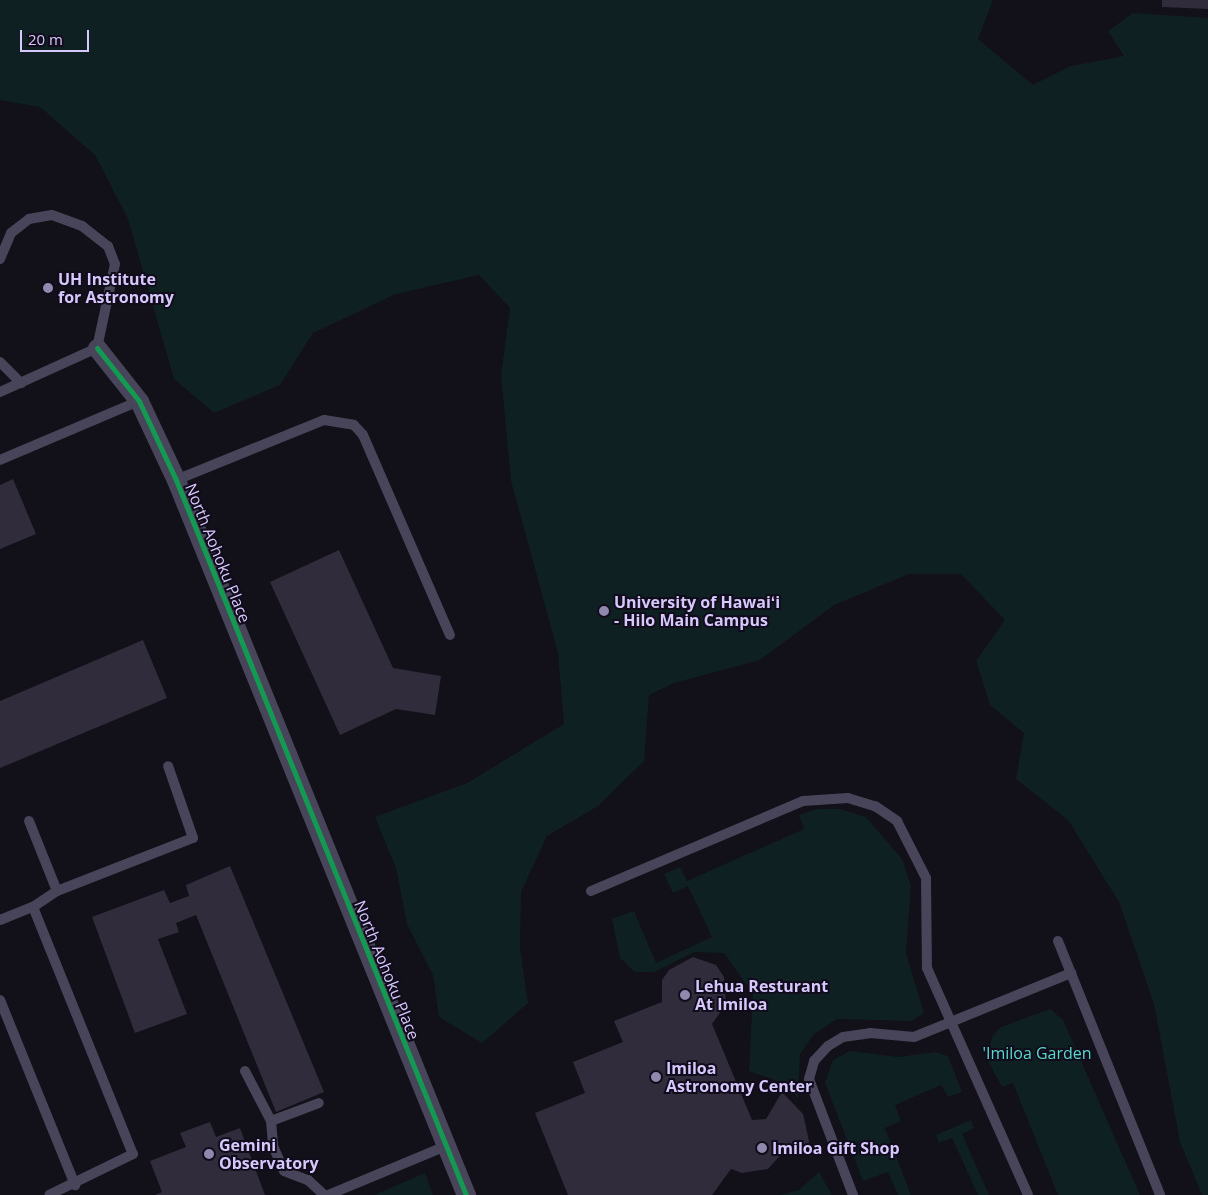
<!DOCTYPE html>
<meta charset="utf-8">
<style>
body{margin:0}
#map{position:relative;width:1208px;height:1195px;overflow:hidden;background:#121018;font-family:"Open Sans",sans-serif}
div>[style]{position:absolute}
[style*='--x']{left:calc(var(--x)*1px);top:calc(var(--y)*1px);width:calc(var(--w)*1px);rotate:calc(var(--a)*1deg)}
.green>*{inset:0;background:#0f2023}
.building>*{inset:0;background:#302c3b}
.service>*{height:10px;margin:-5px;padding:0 5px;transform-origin:5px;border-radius:5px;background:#484459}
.minor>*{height:19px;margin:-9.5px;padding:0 9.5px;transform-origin:9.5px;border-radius:9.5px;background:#484459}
.cycleway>*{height:5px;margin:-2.5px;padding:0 2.5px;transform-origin:2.5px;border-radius:2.5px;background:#139951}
.dots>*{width:14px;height:14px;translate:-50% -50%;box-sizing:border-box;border:2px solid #110c1b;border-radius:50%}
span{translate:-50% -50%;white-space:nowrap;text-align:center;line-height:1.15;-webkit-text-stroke:4px #110c1b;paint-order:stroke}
.poi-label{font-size:16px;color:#d6c8fd;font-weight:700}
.left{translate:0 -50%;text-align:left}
.street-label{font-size:16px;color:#d6c8fd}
.park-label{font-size:16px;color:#59d8cc}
.scale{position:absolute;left:20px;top:30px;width:69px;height:22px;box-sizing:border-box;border:2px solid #d6c8fd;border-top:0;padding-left:6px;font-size:15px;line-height:18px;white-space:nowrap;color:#d6c8fd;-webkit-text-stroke:4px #110c1b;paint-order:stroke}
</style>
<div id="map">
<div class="green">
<div style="clip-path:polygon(0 0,993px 0,978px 39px,1033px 85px,1071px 66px,1124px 56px,1108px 31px,1133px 13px,1208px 18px,1208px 1195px,1202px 1195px,1180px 1142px,1154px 1004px,1119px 902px,1068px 820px,1016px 779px,1024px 733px,990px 705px,976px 661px,1005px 620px,961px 574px,909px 574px,834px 605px,760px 660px,674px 683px,649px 695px,644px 761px,598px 806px,547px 836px,521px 892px,520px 948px,528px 1003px,482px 1043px,439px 1017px,433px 975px,407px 924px,396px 868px,375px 817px,467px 783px,564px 724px,558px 653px,511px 481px,501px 375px,510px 308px,479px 275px,396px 294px,313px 333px,280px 385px,214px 413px,174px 379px,128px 219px,95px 155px,40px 107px,0 100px)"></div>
<div style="clip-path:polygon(817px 809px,840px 809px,866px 817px,902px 859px,911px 886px,906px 953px,924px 1013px,912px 1021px,837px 1019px,814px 1034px,800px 1054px,798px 1098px,783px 1083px,749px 1071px,753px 994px,724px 953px,694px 952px,654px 972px,635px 972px,620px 958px,612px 919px,634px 911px,656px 963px,712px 937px,688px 886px,673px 893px,664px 874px,680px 867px,687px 881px,804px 829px,799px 815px)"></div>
<div style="clip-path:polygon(1050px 1009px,1063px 1020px,1140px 1195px,1058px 1195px,1013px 1083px,1002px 1087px,986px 1057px,993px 1035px,1001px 1027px)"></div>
<div style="clip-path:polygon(850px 1051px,898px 1057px,935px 1052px,948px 1056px,962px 1092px,948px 1097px,941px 1085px,895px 1105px,901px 1121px,885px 1128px,911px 1195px,898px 1195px,888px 1172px,863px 1181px,825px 1083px,833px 1060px)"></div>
<div style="clip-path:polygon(971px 1120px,974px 1128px,962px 1134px,989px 1195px,978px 1195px,952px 1138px,939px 1143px,936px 1135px)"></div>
<div style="clip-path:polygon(819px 1172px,832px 1195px,780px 1195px,799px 1190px)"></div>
<div style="clip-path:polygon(425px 1173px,433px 1195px,374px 1195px)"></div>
</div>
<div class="building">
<div style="clip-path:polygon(1162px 0,1208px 0,1208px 9px,1162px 7px)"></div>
<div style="clip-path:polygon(13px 479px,36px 534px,0 549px,0 485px)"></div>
<div style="clip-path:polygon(339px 550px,393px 668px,441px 676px,435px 715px,396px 709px,340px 735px,270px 582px)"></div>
<div style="clip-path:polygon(143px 640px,167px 698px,0 768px,0 701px)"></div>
<div style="clip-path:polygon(230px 866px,324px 1092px,276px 1112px,196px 915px,176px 923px,179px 932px,158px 939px,187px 1014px,135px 1033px,92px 917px,164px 890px,170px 903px,189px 896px,186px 885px)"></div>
<div style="clip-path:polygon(693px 957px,716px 965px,724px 977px,726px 1004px,712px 1024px,752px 1120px,766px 1119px,782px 1092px,803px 1114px,809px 1141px,807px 1155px,786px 1149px,768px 1169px,742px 1173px,731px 1169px,712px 1195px,568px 1195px,535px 1113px,585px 1093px,573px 1062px,623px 1042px,614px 1021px,662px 1002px,662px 980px,669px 970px)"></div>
<div style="clip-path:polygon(210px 1122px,216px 1137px,240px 1128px,265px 1195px,155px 1195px,162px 1192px,150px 1161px,186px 1147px,180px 1133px)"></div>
</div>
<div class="service">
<div style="--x:0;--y:259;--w:28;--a:-67"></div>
<div style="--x:11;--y:233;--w:23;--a:-38"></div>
<div style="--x:29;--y:219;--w:23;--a:-10"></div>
<div style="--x:52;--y:215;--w:32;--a:20"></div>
<div style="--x:82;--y:226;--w:33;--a:38"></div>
<div style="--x:108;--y:246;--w:19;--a:69"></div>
<div style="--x:115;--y:264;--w:86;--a:102.1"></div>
<div style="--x:97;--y:348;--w:107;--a:155.6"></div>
<div style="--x:0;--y:362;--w:30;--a:45"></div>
<div style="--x:0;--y:460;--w:151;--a:-23"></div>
<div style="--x:176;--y:480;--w:160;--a:-22.1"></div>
<div style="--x:324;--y:420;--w:30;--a:9"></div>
<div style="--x:354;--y:425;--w:13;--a:48"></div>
<div style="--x:363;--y:435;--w:218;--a:66.5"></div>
<div style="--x:29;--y:821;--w:75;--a:68.2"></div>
<div style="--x:591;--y:891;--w:230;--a:-23"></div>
<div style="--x:803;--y:801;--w:45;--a:-3.8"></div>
<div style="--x:848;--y:798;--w:28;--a:17"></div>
<div style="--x:875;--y:806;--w:27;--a:34"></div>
<div style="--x:897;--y:821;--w:64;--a:63"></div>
<div style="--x:926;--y:878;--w:90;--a:89.4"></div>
<div style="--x:927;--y:968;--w:248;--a:66"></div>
<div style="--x:33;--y:907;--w:29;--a:-34"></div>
<div style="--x:57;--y:891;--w:146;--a:-21.3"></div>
<div style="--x:193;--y:838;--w:76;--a:-109.1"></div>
<div style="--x:0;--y:920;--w:35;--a:-22"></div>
<div style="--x:33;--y:907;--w:266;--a:68"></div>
<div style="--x:133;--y:1154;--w:93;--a:154"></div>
<div style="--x:1058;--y:941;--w:274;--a:68.1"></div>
<div style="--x:0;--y:1000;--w:200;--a:67.9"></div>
<div style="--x:245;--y:1071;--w:56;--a:62.5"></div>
<div style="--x:271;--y:1121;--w:25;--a:85"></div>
<div style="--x:273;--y:1146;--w:27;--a:66"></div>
<div style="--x:284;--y:1171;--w:26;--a:21"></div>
<div style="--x:308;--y:1180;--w:22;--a:43"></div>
<div style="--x:271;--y:1121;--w:51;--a:-20.6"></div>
<div style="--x:328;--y:1195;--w:128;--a:-22.6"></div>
<div style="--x:853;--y:1195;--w:124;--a:-110.8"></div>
<div style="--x:809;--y:1079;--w:19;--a:-74"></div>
<div style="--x:814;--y:1061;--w:21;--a:-47"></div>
<div style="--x:828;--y:1046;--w:17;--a:-31"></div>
<div style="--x:843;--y:1037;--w:27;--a:-8"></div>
<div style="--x:870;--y:1033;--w:44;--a:5.2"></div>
<div style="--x:914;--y:1037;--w:170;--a:-22.2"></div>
</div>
<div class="minor">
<div style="--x:97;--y:348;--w:68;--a:51.6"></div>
<div style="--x:139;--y:401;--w:87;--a:64.9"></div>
<div style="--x:176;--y:480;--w:772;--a:67.92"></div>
</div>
<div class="cycleway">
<div style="--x:97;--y:348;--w:68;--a:51.6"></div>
<div style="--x:139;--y:401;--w:87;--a:64.9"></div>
<div style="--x:176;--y:480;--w:772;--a:67.92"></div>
</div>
<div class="dots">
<div style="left:48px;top:288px;background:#9188ad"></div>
<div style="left:604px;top:611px;background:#9188ad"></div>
<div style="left:685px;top:995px;background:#9188ad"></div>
<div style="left:656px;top:1077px;background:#9188ad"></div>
<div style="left:762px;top:1148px;background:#9188ad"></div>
<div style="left:209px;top:1154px;background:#9188ad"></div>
</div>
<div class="poi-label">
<span class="left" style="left:58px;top:288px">UH Institute<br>for Astronomy</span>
<span class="left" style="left:614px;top:611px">University of Hawaiʻi<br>- Hilo Main Campus</span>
<span class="left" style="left:695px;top:995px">Lehua Resturant<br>At Imiloa</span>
<span class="left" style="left:666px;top:1077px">Imiloa<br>Astronomy Center</span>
<span class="left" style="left:219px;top:1154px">Gemini<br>Observatory</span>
<span class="left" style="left:772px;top:1148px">Imiloa Gift Shop</span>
</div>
<div class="street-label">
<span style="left:218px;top:553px;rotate:68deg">North Aohoku Place</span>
<span style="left:387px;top:970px;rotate:68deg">North Aohoku Place</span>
</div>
<div class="park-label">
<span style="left:1037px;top:1053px">'Imiloa Garden</span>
</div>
<div class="scale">20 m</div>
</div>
